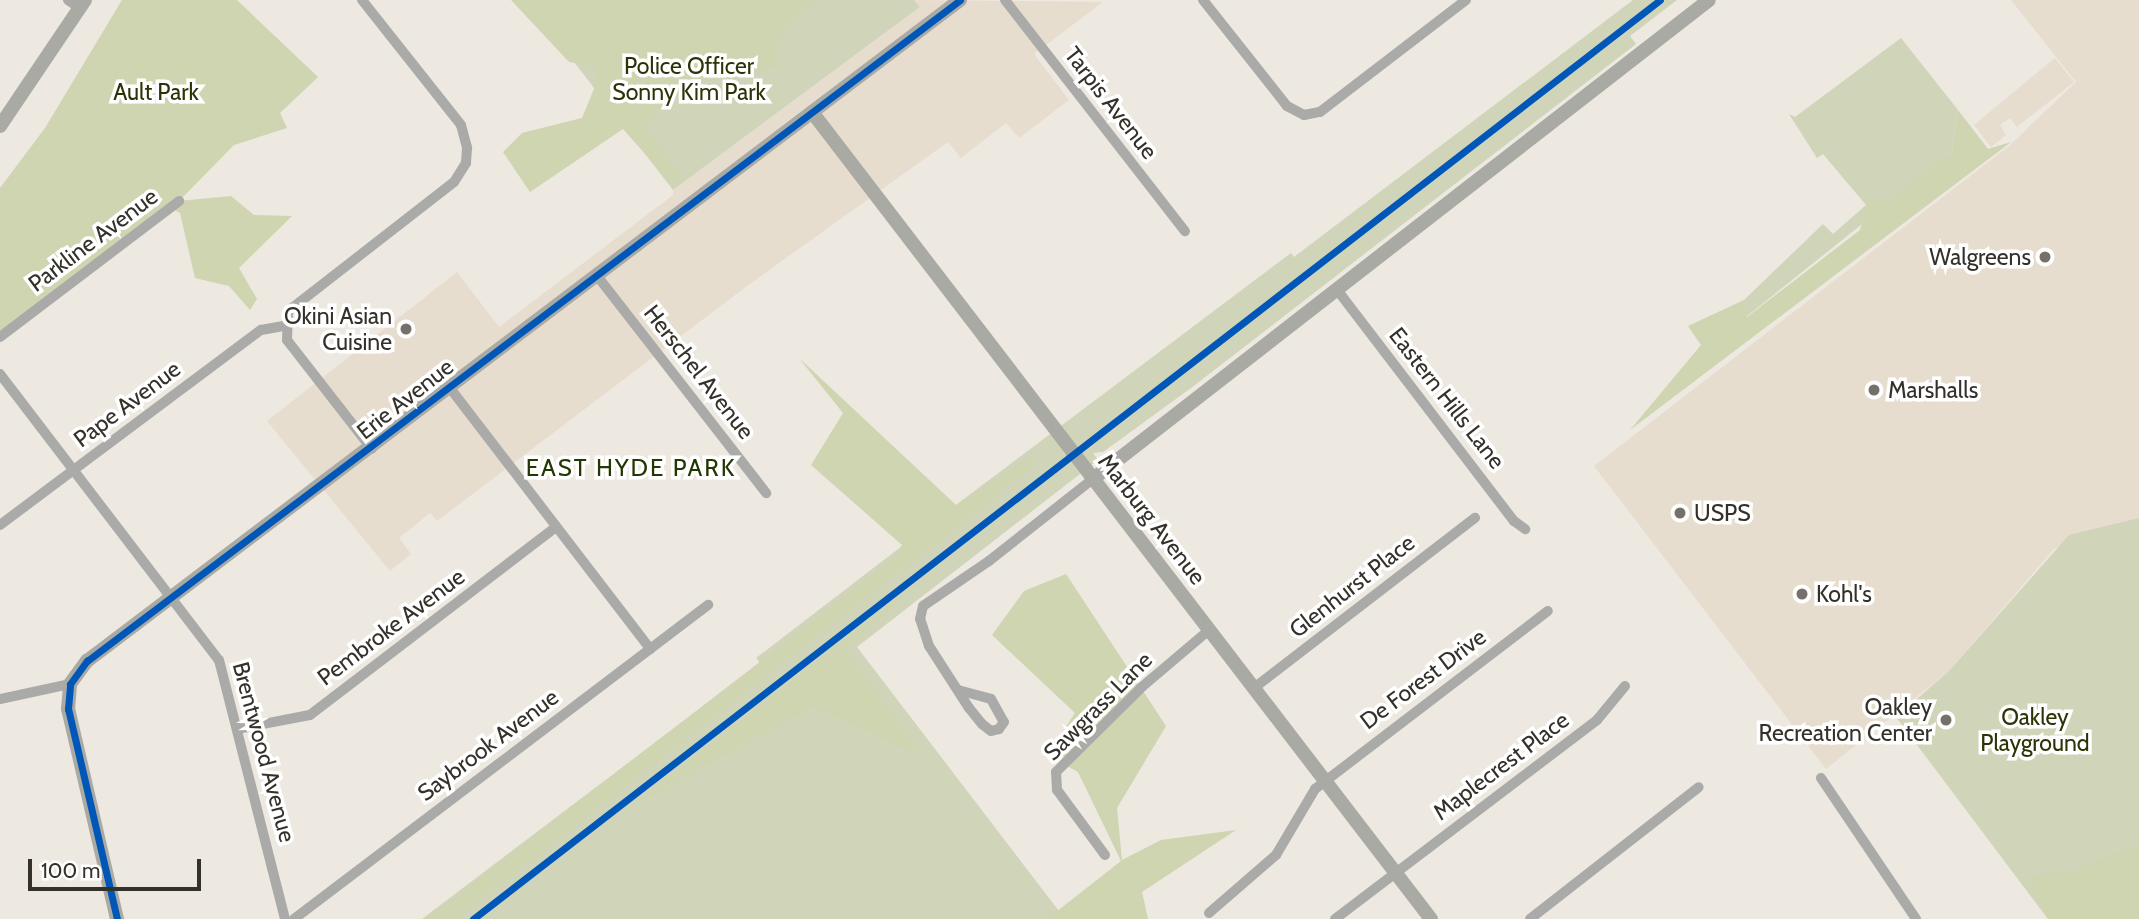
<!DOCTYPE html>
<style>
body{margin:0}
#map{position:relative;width:2139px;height:919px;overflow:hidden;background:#ede8e0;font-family:Cabin,sans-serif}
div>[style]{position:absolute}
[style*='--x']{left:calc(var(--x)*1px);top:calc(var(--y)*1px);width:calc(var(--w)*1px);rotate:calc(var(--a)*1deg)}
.built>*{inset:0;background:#e7ddcf}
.green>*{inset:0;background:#d0d4b8}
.forest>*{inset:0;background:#cfd4b1}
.street>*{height:10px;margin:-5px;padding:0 5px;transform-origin:5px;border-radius:5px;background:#aaaba8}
.secondary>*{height:14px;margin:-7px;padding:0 7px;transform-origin:7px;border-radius:7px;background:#aaaaa5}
.cycleway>*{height:7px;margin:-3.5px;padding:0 3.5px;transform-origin:3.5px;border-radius:3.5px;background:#0057b8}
.dots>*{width:19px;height:19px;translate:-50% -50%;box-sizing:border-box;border:4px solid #fff;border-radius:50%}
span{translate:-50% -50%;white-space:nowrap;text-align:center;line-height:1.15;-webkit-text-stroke:7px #fff;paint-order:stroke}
.park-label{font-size:23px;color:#2c3406}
.street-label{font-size:23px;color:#34312b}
.poi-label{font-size:23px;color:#34312b}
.right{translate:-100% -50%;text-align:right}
.left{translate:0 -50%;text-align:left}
.neighbourhood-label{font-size:24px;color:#223701;letter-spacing:2px}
.scale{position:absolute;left:28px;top:859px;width:173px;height:32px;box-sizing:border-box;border:4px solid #34312b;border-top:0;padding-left:9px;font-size:21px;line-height:24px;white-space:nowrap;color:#34312b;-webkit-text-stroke:5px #fff;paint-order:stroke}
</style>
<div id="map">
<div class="built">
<div style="clip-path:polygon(914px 0,1103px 2px,1034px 54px,1069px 100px,1019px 138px,1006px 123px,961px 158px,948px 142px,747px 286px,437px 521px,430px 513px,399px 538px,411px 554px,390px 571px,267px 421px,457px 272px,499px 327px,673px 195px,673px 190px,919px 8px)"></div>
<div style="clip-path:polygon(2011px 0,2139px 0,2139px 518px,2054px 549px,1949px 671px,1826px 769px,1594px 466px,2009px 146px,2076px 82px)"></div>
<div style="clip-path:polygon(2055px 58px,2074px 82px,2017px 127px,2010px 118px,2000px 125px,2006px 135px,1991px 147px,1974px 125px)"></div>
</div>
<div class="green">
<div style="clip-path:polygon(526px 0,914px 0,920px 7px,673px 190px)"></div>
<div style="clip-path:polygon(1633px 0,1677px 0,1630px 36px,1636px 44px,1191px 388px,1103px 452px,1093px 453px,1098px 460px,857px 647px,1065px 919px,422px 919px,760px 663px,756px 658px,932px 523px,1291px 253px,1294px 257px)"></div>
<div style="clip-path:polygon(1901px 38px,1958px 110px,1952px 152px,1746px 317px,1744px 300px,1823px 224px,1833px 234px,1866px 205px,1823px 154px,1817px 158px,1789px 114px,1795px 117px)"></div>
<div style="clip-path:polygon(2139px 518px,2139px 919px,2048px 919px,1896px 717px,1949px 671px,2069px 535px)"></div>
</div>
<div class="forest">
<div style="clip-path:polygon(122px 0,237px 0,318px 77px,280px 113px,287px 128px,234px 145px,179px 201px,231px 196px,254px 215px,292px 216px,239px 268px,257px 299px,250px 310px,229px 286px,195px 278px,180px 213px,170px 208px,0 337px,0 188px,45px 128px)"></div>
<div style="clip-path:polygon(511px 0,822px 0,798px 13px,777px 40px,778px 65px,760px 72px,711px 71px,643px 122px,681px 176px,673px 185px,623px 129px,530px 192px,503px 152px,522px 133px,582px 118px,596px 84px,596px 67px,569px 62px)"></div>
<div style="clip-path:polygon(1958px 110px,1988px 149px,2011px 142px,1630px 430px,1701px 345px,1688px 326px,1744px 300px,1747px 317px,1860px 230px,1869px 199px,1888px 202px,1952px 152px)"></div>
<div style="clip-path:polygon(799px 358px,956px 505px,1035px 454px,1029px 470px,456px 919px,426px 919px,896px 557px,902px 545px,811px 465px,843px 413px)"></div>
<div style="clip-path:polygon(1066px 574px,1166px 726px,1117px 808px,1122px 860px,1161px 840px,1236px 830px,1142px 892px,1148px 919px,1047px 919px,1121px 861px,1078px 772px,1047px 755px,1075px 713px,992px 635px,1024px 591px)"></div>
<div style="clip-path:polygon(929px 575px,845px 649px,921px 756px,813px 706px,632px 806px)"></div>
<div style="clip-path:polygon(2139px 844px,2139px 919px,2050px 919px,2044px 913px,2028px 876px,2070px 873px)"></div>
</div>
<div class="street">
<div style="--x:68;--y:0;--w:14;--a:34"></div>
<div style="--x:362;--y:0;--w:159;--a:51.6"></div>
<div style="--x:461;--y:125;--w:24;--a:75"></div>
<div style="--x:467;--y:148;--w:15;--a:94"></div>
<div style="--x:466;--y:163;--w:22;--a:122"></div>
<div style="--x:454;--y:182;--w:210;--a:142.1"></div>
<div style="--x:288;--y:311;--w:29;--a:92"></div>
<div style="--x:287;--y:340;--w:138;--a:52.1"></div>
<div style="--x:1005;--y:0;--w:293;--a:52.1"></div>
<div style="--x:1203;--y:0;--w:135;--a:51.6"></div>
<div style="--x:1287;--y:106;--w:19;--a:28"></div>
<div style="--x:1304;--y:115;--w:16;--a:-11"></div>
<div style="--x:1320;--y:112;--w:184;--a:-37.5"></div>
<div style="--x:598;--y:277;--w:274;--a:52.1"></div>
<div style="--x:1338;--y:291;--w:290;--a:52.6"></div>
<div style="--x:1514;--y:521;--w:14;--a:36"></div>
<div style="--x:0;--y:337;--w:225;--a:-37.2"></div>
<div style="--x:0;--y:374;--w:360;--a:52.6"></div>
<div style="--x:219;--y:660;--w:267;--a:75.7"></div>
<div style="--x:450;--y:388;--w:329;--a:52.5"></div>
<div style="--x:0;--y:525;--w:326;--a:-36.8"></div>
<div style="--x:261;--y:330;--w:23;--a:-10"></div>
<div style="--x:1254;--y:688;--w:279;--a:-37.6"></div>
<div style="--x:958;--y:690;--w:34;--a:15"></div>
<div style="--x:991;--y:699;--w:26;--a:61"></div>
<div style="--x:1004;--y:722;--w:9;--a:126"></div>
<div style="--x:999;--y:729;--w:8;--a:166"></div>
<div style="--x:991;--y:731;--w:11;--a:-142"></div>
<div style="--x:982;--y:724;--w:21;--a:-129"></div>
<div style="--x:969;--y:708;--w:74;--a:-122.8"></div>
<div style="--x:929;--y:646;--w:28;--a:-108"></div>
<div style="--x:920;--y:619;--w:13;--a:-77"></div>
<div style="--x:923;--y:606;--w:80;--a:-34.3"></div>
<div style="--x:989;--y:561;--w:132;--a:-38.3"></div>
<div style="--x:0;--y:699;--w:72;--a:-12.1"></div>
<div style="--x:237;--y:729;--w:74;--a:-10.9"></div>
<div style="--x:310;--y:715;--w:310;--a:-37.4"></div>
<div style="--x:1821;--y:778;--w:170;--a:56"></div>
<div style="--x:1105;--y:855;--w:81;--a:-126.4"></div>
<div style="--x:1057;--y:790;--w:18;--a:-93"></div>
<div style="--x:1056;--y:772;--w:122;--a:-44.7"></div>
<div style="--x:1143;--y:686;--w:87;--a:-40.3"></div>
<div style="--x:1209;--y:913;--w:89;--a:-40.9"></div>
<div style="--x:1276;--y:855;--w:77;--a:-59.4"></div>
<div style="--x:1315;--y:789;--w:293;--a:-37.4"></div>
<div style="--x:294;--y:919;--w:520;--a:-37.18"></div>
<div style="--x:1335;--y:919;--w:329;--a:-37.2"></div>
<div style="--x:1597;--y:720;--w:44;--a:-50.5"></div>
<div style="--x:1530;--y:919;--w:214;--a:-38"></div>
</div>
<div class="secondary">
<div style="--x:812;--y:112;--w:1017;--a:52.51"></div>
<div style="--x:0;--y:126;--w:152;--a:-56"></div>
<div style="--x:1093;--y:479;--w:780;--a:-37.87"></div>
<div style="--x:117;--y:919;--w:216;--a:-103.1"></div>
<div style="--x:68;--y:709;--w:25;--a:-85"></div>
<div style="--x:70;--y:684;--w:29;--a:-54"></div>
<div style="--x:87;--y:661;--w:1095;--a:-37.13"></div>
</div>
<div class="cycleway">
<div style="--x:117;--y:919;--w:216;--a:-103.1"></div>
<div style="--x:68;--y:709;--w:25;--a:-85"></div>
<div style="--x:70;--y:684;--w:29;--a:-54"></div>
<div style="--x:87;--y:661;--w:1095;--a:-37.13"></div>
<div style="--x:473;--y:919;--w:1501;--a:-37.75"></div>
</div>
<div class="dots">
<div style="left:2045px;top:257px;background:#75716a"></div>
<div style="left:406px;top:329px;background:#75716a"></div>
<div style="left:1874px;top:390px;background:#75716a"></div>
<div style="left:1680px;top:513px;background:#75716a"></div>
<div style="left:1802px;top:594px;background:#75716a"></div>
<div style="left:1946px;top:720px;background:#75716a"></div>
</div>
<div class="park-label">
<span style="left:689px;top:79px">Police Officer<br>Sonny Kim Park</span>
<span style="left:156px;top:92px">Ault Park</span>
<span style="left:2035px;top:730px">Oakley<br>Playground</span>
</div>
<div class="street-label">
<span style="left:1111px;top:103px;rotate:52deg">Tarpis Avenue</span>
<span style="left:93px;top:240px;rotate:-37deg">Parkline Avenue</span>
<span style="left:699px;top:372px;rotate:52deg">Herschel Avenue</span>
<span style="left:1447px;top:398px;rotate:52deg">Eastern Hills Lane</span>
<span style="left:405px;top:399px;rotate:-38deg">Erie Avenue</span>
<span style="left:127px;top:404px;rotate:-37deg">Pape Avenue</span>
<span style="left:1152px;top:519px;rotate:52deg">Marburg Avenue</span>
<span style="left:1352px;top:586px;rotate:-38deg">Glenhurst Place</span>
<span style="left:391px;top:627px;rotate:-37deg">Pembroke Avenue</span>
<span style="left:1423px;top:679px;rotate:-37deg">De Forest Drive</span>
<span style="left:1098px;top:706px;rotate:-45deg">Sawgrass Lane</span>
<span style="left:488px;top:745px;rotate:-37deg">Saybrook Avenue</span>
<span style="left:264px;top:752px;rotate:75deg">Brentwood Avenue</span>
<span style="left:1501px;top:766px;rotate:-37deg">Maplecrest Place</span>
</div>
<div class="poi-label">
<span class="right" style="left:2031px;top:257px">Walgreens</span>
<span class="right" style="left:392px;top:329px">Okini Asian<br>Cuisine</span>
<span class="left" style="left:1888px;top:390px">Marshalls</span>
<span class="left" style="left:1694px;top:513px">USPS</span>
<span class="left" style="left:1816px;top:594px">Kohl's</span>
<span class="right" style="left:1932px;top:720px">Oakley<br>Recreation Center</span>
</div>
<div class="neighbourhood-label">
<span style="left:631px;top:468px">EAST HYDE PARK</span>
</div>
<div class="scale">100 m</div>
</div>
